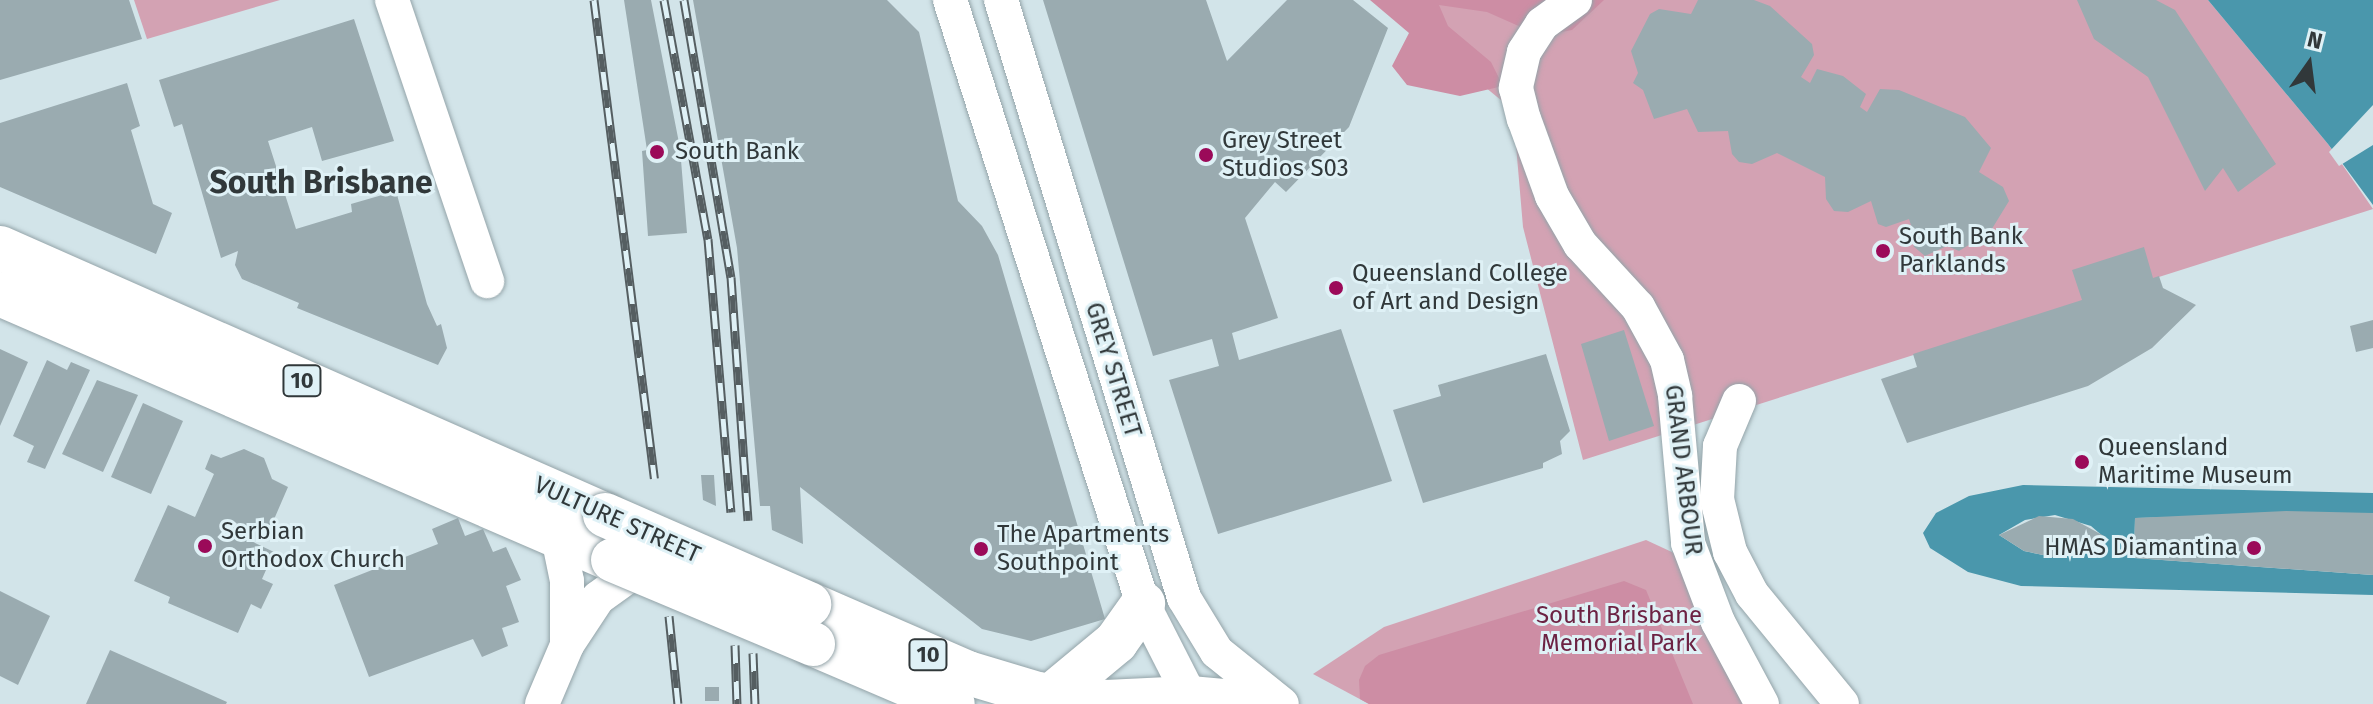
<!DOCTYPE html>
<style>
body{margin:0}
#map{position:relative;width:2373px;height:704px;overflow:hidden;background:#d2e4e9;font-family:"Fira Sans",sans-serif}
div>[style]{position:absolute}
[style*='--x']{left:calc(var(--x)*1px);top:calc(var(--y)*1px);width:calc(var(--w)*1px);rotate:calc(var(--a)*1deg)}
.green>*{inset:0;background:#d3a2b3}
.forest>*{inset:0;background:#cd8da4}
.water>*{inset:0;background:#4a97ac}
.pier>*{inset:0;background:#d2e4e9}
.building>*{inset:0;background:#9aabb0}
.roads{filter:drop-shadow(0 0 2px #94a4a9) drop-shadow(0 0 2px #94a4a9)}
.minor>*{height:34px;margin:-17px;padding:0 17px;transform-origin:17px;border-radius:17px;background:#fff}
.major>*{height:44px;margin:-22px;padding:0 22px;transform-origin:22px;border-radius:22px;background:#fff}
.rail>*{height:9px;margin-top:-4.5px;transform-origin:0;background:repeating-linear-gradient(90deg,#dff1f6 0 18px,#555e61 0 36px);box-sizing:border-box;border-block:2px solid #555e61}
.bridges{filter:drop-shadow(0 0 2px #94a4a9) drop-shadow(0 0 2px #94a4a9)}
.major-bridge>*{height:44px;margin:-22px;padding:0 22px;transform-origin:22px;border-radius:22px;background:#fff}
.dots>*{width:22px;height:22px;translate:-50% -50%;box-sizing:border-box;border:4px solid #dff1f6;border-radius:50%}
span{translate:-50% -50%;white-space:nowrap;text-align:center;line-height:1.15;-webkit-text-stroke:6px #dff1f6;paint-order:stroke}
.shield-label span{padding:2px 6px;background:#dff1f6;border:2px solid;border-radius:6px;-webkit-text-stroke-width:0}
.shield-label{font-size:22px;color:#31383a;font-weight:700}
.poi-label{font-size:24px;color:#31383a}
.left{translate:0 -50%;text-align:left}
.right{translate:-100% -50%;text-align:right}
.street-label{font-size:24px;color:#31383a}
.park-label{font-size:24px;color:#6c2243}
.district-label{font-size:32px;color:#31383a;font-weight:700}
.north{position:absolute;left:2269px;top:24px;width:80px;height:80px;-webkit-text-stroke:6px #dff1f6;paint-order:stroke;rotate:14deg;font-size:22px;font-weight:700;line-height:32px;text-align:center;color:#31383a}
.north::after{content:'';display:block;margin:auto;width:28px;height:36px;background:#31383a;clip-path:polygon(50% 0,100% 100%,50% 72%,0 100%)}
</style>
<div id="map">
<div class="green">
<div style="clip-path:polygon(134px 0,280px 0,147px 39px)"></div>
<div style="clip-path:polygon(1379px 0,2208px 0,2328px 144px,2373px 209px,1583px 460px,1523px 227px,1513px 110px)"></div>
<div style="clip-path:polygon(1646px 540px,1674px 553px,1745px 704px,1369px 704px,1313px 674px,1384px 627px)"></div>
</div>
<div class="forest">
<div style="clip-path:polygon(1370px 0,1604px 0,1572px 30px,1541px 36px,1487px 12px,1439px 5px,1448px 26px,1491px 62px,1503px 86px,1460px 96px,1407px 85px,1392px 66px,1409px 33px)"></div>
<div style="clip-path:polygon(1624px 581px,1646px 590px,1693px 704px,1369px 704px,1360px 699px,1359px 680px,1365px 666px,1379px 655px)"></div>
</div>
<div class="water">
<div style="clip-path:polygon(2208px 0,2373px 0,2373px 205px,2328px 144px)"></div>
<div style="clip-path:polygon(evenodd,2023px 485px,2373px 493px,2373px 513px,2135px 518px,2134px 558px,2373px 575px,2373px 595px,2021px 586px,1968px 572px,1930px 548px,1923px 533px,1936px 513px,1969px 496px,2023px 485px,2055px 515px,2091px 526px,2105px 538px,2072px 555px,2053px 557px,2024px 551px,1999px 535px,2025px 520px,2055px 515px)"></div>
</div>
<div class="pier">
<div style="clip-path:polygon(2373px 105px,2373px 145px,2339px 166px,2329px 152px)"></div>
</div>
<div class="building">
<div style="clip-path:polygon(0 0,129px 0,142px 39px,0 80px)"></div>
<div style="clip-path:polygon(624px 0,651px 0,680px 148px,687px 233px,648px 236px,642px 151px,647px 150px)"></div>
<div style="clip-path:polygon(693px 0,887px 0,919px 32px,958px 201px,982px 226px,998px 255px,1105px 619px,1031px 641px,982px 629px,800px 487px,803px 544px,772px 530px,770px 506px,760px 506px,737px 248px)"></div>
<div style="clip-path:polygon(1043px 0,1206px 0,1227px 61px,1287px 0,1353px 0,1388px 28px,1349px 127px,1286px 192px,1275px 182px,1245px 218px,1278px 318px,1232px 333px,1239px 360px,1341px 329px,1392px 481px,1218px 534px,1169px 380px,1219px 366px,1212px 339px,1153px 356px)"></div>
<div style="clip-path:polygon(1698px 0,1754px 0,1770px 6px,1812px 44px,1814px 55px,1801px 77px,1810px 83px,1817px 69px,1843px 76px,1866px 94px,1860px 107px,1867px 112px,1880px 89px,1899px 90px,1965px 117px,1991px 148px,1979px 172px,2003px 187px,2009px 201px,1990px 232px,1959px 251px,1947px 246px,1925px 256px,1913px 246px,1917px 244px,1909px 219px,1886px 227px,1878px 224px,1871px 201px,1848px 212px,1834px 211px,1826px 199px,1825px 177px,1777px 153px,1752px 164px,1739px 162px,1732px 154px,1728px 131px,1698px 132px,1687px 109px,1654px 119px,1643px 90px,1633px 83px,1638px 73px,1631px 51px,1650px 14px,1659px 9px,1691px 14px)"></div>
<div style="clip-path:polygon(2077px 0,2156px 0,2175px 10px,2276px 164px,2238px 192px,2223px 168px,2205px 191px,2148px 77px,2094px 39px)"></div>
<div style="clip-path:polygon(354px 19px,394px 141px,322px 161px,312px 127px,268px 141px,296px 229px,352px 212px,351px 204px,396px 191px,427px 304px,437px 326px,441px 324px,447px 348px,438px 365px,297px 308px,299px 303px,242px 279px,235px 265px,238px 251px,221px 258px,182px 124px,174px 127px,159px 80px)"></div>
<div style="clip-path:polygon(127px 83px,140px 126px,131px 130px,153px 204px,172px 213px,156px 254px,0 187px,0 123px)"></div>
<div style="clip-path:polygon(2144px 247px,2153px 278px,2159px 276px,2163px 288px,2196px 305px,2152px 348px,2088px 386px,1907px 443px,1881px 379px,1917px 367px,1913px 354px,2082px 300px,2072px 270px)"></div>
<div style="clip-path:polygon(2373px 320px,2373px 348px,2356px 352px,2350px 326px)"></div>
<div style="clip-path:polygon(1624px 330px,1654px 426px,1609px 441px,1581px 344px)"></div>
<div style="clip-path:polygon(0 349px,28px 362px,0 426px)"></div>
<div style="clip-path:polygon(1546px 354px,1570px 431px,1560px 441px,1562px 454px,1543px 463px,1543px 468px,1423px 503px,1393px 410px,1441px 396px,1438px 385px)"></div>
<div style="clip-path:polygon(47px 360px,67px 370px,71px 362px,90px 370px,45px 469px,27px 462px,34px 446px,13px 436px)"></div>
<div style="clip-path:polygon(97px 380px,138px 395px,103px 472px,62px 454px)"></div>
<div style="clip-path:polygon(143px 403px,183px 421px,151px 494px,111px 477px)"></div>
<div style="clip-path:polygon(244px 449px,264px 458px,272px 479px,288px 487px,272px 524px,254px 530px,249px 540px,274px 552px,262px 579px,273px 584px,261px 609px,251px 604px,238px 633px,168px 603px,170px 597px,134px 581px,168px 505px,195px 517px,214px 474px,205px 469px,211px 454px,221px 458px)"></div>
<div style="clip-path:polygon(701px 475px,714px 475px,716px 506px,703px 500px)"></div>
<div style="clip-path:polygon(2286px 511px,2373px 513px,2373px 575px,2134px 558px,2135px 518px)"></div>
<div style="clip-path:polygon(2039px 516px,2073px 519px,2106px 537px,2072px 555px,2053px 557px,2024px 551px,1999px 535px)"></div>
<div style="clip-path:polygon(458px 518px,465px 536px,483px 529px,493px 552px,506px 547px,521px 580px,506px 586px,519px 622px,502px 628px,508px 646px,482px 657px,473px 639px,369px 677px,334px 585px,438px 544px,432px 529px)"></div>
<div style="clip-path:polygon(0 591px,50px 616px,18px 685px,0 676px)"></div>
<div style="clip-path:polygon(110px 650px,227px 702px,226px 704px,86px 704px)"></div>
<div style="clip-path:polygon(705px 687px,719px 687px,719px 701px,705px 701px)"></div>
</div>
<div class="roads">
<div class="minor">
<div style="--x:392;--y:0;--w:297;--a:71.3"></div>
<div style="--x:950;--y:0;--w:634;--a:72.28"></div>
<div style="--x:1143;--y:604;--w:112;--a:63"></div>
<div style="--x:1001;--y:0;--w:625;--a:72.98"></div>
<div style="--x:1184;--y:598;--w:63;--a:58.6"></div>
<div style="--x:1217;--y:652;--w:83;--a:38.7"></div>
<div style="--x:1575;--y:0;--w:41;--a:144"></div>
<div style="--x:1542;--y:24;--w:33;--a:123"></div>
<div style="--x:1524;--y:52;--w:37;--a:103"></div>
<div style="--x:1516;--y:88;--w:32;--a:76"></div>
<div style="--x:1524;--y:119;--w:82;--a:70"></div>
<div style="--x:1552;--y:196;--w:56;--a:59.7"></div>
<div style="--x:1580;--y:244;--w:86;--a:47.4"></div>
<div style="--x:1638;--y:307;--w:60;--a:61.3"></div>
<div style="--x:1667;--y:360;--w:37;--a:77"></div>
<div style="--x:1675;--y:396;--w:148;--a:84.9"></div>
<div style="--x:1688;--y:543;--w:85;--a:69.2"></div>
<div style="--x:1718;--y:622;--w:93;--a:61.8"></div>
<div style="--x:1739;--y:401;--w:49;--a:112.9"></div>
<div style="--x:1720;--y:446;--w:53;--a:93.2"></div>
<div style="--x:1717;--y:499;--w:55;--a:76.2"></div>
<div style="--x:1730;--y:552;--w:47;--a:62.4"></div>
<div style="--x:1752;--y:594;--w:142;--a:50.7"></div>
<div style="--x:558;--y:537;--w:45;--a:78.4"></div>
<div style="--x:567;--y:581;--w:64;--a:90"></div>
<div style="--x:542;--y:704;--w:64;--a:-67"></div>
<div style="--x:567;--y:645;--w:56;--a:-56.6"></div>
<div style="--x:598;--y:598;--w:48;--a:-35.7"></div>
</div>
<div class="major">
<div style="--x:0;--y:248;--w:661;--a:23.81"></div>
<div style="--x:0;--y:294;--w:668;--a:23.46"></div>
<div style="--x:809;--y:604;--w:173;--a:23.5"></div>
<div style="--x:968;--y:673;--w:73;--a:16.7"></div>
<div style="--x:1038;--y:694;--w:68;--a:6.7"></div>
<div style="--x:1106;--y:702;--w:84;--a:-2.7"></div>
<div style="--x:1190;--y:698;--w:66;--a:5.2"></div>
<div style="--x:813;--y:644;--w:152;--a:23.2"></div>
<div style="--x:1051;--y:696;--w:85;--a:-39.7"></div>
<div style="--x:1116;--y:642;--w:47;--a:-54.6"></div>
</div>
</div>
<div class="rail">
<div style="--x:594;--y:0;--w:482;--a:82.8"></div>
<div style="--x:664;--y:0;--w:243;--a:79.6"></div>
<div style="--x:708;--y:239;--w:274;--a:85.2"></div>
<div style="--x:684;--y:0;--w:281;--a:80.4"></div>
<div style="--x:731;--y:277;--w:244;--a:86"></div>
<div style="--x:669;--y:616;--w:88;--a:84.2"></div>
<div style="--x:735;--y:645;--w:59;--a:88.1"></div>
<div style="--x:753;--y:653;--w:51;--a:87.8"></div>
</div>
<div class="bridges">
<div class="major-bridge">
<div style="--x:605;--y:515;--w:223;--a:23.6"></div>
<div style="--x:613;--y:560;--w:217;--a:22.8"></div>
</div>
</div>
<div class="dots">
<div style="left:657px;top:152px;background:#9b0a59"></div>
<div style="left:1206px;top:155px;background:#9b0a59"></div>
<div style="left:1883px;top:251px;background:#9b0a59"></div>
<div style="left:1336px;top:288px;background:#9b0a59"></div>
<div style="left:2082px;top:462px;background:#9b0a59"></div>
<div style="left:205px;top:546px;background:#9b0a59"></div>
<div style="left:2254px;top:548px;background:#9b0a59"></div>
<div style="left:981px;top:549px;background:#9b0a59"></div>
</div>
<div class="shield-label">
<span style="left:302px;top:381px">10</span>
<span style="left:928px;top:655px">10</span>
</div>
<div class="poi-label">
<span class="left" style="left:1222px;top:155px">Grey Street<br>Studios S03</span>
<span class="left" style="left:675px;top:152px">South Bank</span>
<span class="left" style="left:1899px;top:251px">South Bank<br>Parklands</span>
<span class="left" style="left:1352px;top:288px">Queensland College<br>of Art and Design</span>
<span class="left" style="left:2098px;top:462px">Queensland<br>Maritime Museum</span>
<span class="left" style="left:221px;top:546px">Serbian<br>Orthodox Church</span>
<span class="left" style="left:997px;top:549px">The Apartments<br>Southpoint</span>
<span class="right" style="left:2238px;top:548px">HMAS Diamantina</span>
</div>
<div class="street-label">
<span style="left:1113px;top:370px;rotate:73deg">GREY STREET</span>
<span style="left:1683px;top:470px;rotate:83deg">GRAND ARBOUR</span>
<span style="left:617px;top:520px;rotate:24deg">VULTURE STREET</span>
</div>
<div class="park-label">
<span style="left:1619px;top:630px">South Brisbane<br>Memorial Park</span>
</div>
<div class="district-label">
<span style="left:321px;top:182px">South Brisbane</span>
</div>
<div class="north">N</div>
</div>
